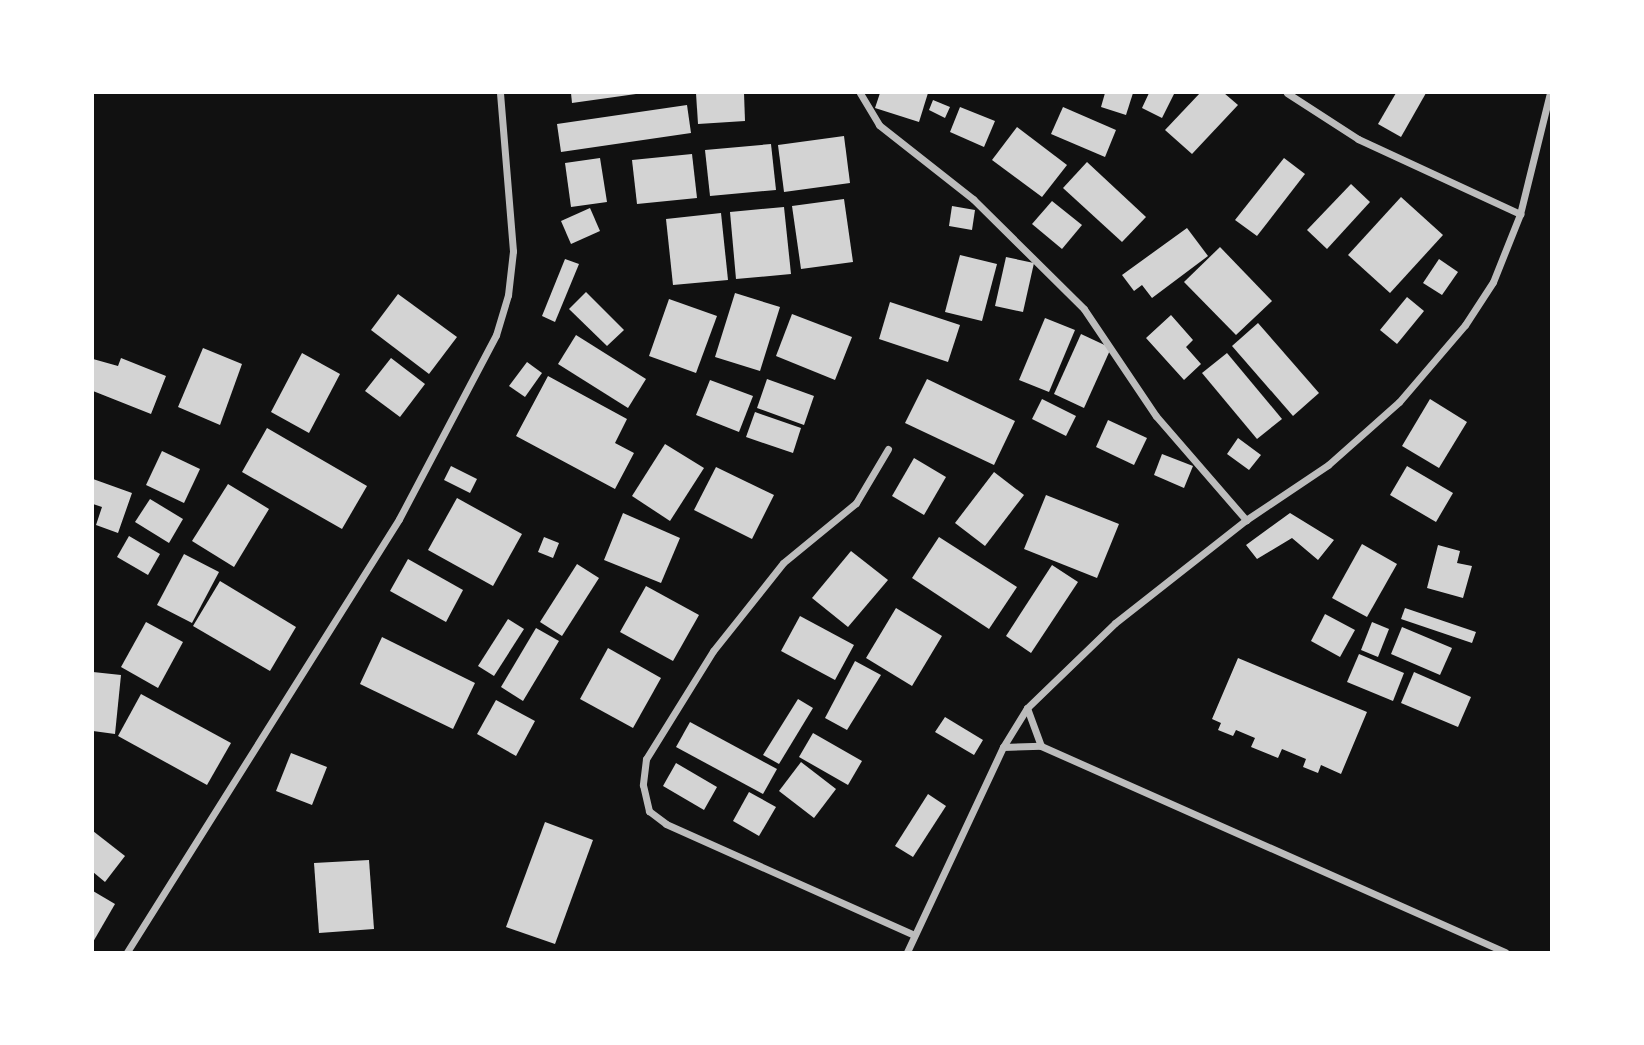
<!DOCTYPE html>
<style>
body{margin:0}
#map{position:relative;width:1644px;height:1045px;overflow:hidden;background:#111;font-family:"PT Sans Narrow",sans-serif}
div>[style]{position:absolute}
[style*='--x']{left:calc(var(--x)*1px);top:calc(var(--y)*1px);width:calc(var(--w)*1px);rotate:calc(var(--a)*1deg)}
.building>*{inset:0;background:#d3d3d3}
.minor>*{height:7px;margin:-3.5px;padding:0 3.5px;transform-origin:3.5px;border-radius:3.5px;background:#bcbcbc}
span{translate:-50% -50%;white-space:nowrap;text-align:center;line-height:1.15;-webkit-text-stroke:7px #fff;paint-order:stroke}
.frame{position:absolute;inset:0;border:94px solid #fff;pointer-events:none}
</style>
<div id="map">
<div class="building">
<div style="clip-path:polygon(571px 93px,636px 93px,636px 94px,572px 103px)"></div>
<div style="clip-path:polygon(696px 93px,744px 93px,745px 121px,698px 124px)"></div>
<div style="clip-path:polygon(880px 93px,928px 93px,919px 122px,875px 108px)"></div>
<div style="clip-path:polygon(1105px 93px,1133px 93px,1126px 115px,1101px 107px)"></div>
<div style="clip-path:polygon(1149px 93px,1174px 94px,1162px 118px,1142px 108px)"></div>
<div style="clip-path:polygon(1200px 93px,1224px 93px,1238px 105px,1192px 154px,1165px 130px)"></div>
<div style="clip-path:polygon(1396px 93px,1426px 93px,1401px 137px,1378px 124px)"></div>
<div style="clip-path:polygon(933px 100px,950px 107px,945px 118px,929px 110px)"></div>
<div style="clip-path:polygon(687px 105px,691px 133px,561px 152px,557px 124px)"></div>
<div style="clip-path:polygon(960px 107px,995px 121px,984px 147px,950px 132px)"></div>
<div style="clip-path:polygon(1063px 107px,1116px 130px,1105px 157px,1051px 134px)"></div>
<div style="clip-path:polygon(1017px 127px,1067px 165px,1042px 197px,992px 160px)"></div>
<div style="clip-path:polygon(844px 136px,850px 183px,784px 192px,778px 145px)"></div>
<div style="clip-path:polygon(771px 144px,776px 190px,710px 196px,705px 150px)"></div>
<div style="clip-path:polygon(692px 154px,697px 198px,637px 204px,632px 160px)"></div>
<div style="clip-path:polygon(600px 158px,607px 202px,571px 207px,565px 163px)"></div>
<div style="clip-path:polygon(1284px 158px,1305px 174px,1257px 236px,1235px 220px)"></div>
<div style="clip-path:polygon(1087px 162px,1146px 217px,1122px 242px,1063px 188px)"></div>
<div style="clip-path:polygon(1351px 184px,1370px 202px,1327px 249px,1307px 230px)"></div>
<div style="clip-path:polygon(1401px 197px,1443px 235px,1390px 293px,1348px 255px)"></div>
<div style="clip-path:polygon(844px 199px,853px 262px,801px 269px,792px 206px)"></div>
<div style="clip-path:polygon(1052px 201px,1082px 225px,1062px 249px,1032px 224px)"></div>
<div style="clip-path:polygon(952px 206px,975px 210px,972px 230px,949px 226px)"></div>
<div style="clip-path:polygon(784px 207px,791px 274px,736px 279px,730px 212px)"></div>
<div style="clip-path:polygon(590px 208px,600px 231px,571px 244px,561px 221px)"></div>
<div style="clip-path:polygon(721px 213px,728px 280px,673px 285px,666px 219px)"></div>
<div style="clip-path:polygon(1187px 228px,1208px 256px,1152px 298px,1142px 285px,1134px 291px,1122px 275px)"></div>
<div style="clip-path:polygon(1220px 247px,1272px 301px,1236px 335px,1184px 282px)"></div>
<div style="clip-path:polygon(960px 255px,997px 264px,982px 321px,945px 312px)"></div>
<div style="clip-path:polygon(1006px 257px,1034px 263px,1023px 312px,995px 306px)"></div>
<div style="clip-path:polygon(565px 259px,579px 264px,555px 322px,542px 316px)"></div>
<div style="clip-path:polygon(1439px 259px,1458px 272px,1442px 295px,1423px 283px)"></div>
<div style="clip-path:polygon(586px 292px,624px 330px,607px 346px,569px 309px)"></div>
<div style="clip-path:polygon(735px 293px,780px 307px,760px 371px,715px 357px)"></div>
<div style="clip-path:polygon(398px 294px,457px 337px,429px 374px,371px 330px)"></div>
<div style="clip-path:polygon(1407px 297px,1424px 311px,1397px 344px,1380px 330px)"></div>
<div style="clip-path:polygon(669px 299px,717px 316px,696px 373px,649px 356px)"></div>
<div style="clip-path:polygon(890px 302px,960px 325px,948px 362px,879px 339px)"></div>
<div style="clip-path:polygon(792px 314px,852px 337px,835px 380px,776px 356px)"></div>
<div style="clip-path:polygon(1171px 315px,1193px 340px,1186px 347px,1201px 364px,1184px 380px,1146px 338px)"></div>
<div style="clip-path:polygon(1045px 318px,1075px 330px,1049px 392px,1019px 380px)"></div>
<div style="clip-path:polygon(1258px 323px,1319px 393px,1293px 416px,1232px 346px)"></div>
<div style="clip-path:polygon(1081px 334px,1111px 348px,1084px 408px,1054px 394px)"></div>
<div style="clip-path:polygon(576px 335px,646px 379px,628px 408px,558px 364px)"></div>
<div style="clip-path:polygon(203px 348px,242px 364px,220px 425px,178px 407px)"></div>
<div style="clip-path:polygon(302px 353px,340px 374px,309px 433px,271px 412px)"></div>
<div style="clip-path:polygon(1227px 353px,1282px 419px,1257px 439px,1202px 373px)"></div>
<div style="clip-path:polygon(121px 358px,166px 376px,151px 414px,93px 391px,93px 359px,118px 366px)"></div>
<div style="clip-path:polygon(391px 358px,425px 384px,400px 417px,365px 391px)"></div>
<div style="clip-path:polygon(527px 362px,542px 373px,525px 397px,509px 386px)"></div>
<div style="clip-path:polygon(548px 376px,627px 419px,615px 443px,634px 453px,615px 489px,516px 436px)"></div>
<div style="clip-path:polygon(767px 379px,814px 396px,804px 425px,757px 408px)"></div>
<div style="clip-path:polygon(927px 379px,1015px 421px,994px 465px,905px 423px)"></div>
<div style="clip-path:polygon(710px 380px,753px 396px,739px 432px,696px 415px)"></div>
<div style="clip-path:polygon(1042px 399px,1076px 416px,1066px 436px,1032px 419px)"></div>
<div style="clip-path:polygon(1430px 399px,1467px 422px,1439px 468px,1402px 446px)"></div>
<div style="clip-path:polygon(755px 412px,801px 428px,793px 453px,746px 437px)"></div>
<div style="clip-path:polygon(1108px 420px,1147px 438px,1134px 465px,1096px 447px)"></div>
<div style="clip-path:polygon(267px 428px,367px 486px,342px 529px,242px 472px)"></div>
<div style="clip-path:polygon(1238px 438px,1261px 455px,1249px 470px,1227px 454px)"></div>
<div style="clip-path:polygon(665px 444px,704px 468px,670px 521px,632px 496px)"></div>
<div style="clip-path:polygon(162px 451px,200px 469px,184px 503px,146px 485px)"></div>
<div style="clip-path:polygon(1162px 454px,1193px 466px,1184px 488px,1154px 475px)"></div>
<div style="clip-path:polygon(914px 458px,946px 477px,924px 515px,892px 496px)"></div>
<div style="clip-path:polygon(451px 466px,477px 479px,470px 493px,444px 480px)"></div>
<div style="clip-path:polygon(1407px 466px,1453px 493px,1436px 522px,1390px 495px)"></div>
<div style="clip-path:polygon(716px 467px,774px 495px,752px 539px,694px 510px)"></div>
<div style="clip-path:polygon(994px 472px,1024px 495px,985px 546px,955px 523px)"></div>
<div style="clip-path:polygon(93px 479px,132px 493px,118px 533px,96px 525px,102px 507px,93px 504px)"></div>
<div style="clip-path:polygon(228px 484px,269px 509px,234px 567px,192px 541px)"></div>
<div style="clip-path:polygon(1046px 495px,1119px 524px,1097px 578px,1024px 549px)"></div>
<div style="clip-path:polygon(457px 498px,522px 534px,493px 586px,428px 550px)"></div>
<div style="clip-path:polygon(150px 499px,183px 519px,169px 543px,135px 522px)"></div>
<div style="clip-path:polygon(623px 513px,680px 538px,661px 583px,604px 560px)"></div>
<div style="clip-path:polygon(1290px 513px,1334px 540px,1318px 560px,1292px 538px,1257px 559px,1246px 545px)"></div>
<div style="clip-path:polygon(129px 536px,160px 554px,148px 575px,117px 557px)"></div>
<div style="clip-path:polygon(544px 537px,559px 543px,553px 558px,538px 552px)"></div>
<div style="clip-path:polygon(939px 537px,1017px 587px,989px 629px,912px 578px)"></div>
<div style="clip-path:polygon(1362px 544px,1397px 564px,1367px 617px,1332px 598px)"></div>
<div style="clip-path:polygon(1438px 545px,1460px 551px,1457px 563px,1472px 566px,1463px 598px,1427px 588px)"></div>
<div style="clip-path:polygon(851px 551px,888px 580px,848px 627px,812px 598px)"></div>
<div style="clip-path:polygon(184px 554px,219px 572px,192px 623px,157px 605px)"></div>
<div style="clip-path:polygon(408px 559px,463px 590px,446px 622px,390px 591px)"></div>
<div style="clip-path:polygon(577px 564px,599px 578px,562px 636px,540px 622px)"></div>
<div style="clip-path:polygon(1052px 565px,1078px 582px,1031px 653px,1006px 636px)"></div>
<div style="clip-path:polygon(220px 581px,296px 627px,270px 671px,193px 626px)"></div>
<div style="clip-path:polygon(646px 586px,699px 615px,673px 661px,620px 632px)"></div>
<div style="clip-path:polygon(896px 608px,942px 636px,912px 686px,866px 658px)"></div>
<div style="clip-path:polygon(1405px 608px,1476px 632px,1472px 643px,1401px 619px)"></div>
<div style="clip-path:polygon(1325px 614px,1355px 630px,1340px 657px,1311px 641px)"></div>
<div style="clip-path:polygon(800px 616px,854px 645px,835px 680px,781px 651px)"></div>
<div style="clip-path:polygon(508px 619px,524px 629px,494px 676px,478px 666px)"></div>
<div style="clip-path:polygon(146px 622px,183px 642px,158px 688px,121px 667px)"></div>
<div style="clip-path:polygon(1372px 622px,1389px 629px,1378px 657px,1361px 650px)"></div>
<div style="clip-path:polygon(1402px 627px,1452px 648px,1440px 675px,1391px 654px)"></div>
<div style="clip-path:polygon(536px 628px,559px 641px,523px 701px,501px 687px)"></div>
<div style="clip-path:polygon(382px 637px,475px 683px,453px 729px,360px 684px)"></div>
<div style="clip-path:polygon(608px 648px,661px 678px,633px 728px,580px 699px)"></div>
<div style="clip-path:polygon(1359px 654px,1404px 673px,1393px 701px,1347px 682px)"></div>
<div style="clip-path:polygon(1238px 658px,1367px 712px,1341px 774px,1321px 765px,1318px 773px,1303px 767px,1306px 759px,1282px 749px,1278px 758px,1251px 747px,1255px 738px,1236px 730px,1233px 736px,1218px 730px,1221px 723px,1212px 719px)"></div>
<div style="clip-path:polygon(855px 661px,881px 675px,847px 730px,825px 718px)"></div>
<div style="clip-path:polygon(93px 672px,121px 675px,115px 734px,93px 731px)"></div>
<div style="clip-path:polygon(1414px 672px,1471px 697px,1458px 727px,1401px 703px)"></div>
<div style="clip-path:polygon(141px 694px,231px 743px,207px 785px,118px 736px)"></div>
<div style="clip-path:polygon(798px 699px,813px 708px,779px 764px,763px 755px)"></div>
<div style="clip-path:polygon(496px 700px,535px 721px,516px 756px,477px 734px)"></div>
<div style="clip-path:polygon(945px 717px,983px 740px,974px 755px,935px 732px)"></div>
<div style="clip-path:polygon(690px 722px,777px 769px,763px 794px,676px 747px)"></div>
<div style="clip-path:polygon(813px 733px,862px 761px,848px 785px,799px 757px)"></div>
<div style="clip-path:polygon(291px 753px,327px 767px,312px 805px,276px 791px)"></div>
<div style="clip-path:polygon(801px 762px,836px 789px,814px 818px,779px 791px)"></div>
<div style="clip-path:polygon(676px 763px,717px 787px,704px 810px,663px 786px)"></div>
<div style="clip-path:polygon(749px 792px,776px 807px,759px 836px,733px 821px)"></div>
<div style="clip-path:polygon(928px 794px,946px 806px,913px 857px,895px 846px)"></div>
<div style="clip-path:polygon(545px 822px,593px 840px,555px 944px,506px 927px)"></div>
<div style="clip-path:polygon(93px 831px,125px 856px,105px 882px,93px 872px)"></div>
<div style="clip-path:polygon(369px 860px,374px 929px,319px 933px,314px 863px)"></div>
<div style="clip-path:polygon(93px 891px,115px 904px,93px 942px)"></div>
</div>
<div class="minor">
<div style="--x:860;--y:93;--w:37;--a:59"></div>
<div style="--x:879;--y:125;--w:120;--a:38.2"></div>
<div style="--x:973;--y:199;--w:156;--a:44.7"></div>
<div style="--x:1084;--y:309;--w:129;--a:56.1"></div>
<div style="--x:1156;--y:416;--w:138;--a:49.1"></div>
<div style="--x:1287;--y:93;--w:85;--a:32.9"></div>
<div style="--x:1358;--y:139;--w:179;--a:24.8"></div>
<div style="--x:888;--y:449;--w:63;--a:120.7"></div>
<div style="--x:856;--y:503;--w:94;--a:140.6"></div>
<div style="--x:783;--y:563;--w:112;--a:128.5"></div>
<div style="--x:713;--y:651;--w:127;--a:121.8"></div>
<div style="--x:646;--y:759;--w:26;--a:97"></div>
<div style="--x:643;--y:785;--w:27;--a:77"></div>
<div style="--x:649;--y:811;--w:21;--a:37"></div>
<div style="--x:666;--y:824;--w:272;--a:24.1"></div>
<div style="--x:1027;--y:708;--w:40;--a:69.8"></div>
<div style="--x:1003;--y:747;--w:38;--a:-2"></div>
<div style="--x:1041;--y:746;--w:508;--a:23.94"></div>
<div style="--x:127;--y:952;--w:511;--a:-57.86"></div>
<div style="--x:399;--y:519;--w:208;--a:-62.2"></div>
<div style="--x:496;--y:335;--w:42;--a:-73.3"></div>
<div style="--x:508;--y:295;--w:44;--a:-83.5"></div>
<div style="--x:513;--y:251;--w:159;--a:-94.7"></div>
<div style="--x:907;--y:952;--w:226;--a:-64.9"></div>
<div style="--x:1003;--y:747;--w:46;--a:-58.4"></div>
<div style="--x:1027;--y:708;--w:122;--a:-44"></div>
<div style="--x:1115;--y:623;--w:167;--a:-38.2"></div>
<div style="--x:1246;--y:520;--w:99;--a:-33.9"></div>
<div style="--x:1328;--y:465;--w:95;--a:-41.6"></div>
<div style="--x:1399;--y:402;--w:101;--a:-49.4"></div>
<div style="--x:1465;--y:325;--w:51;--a:-56.9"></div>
<div style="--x:1493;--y:282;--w:73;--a:-68.3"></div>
<div style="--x:1520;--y:214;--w:125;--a:-76.1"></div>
</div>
<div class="frame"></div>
</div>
